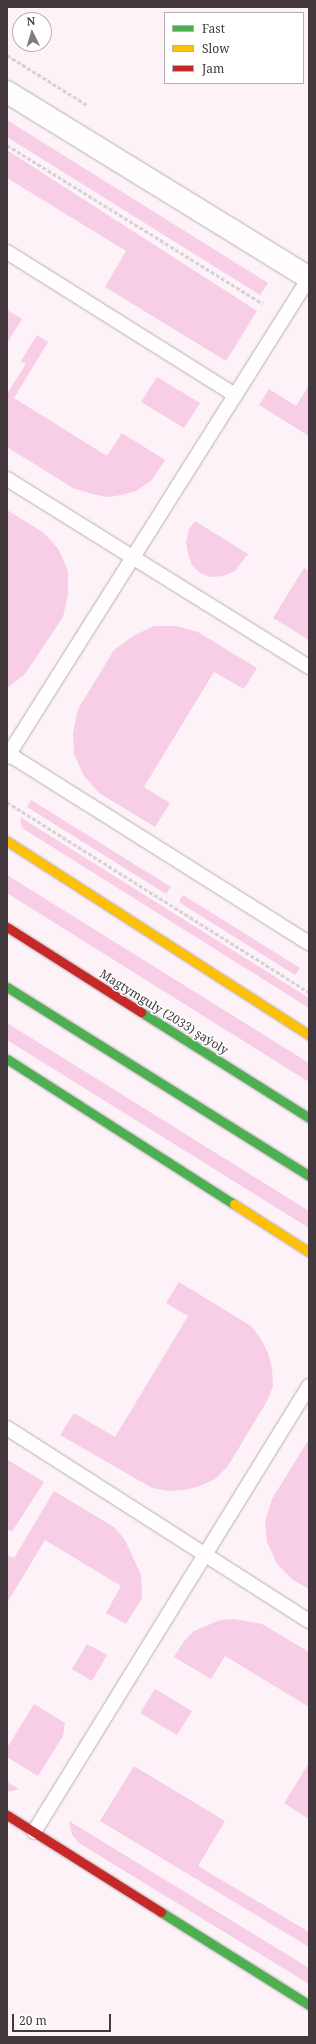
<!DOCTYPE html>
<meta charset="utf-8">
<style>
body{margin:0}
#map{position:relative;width:316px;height:2044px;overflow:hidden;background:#fcf2f7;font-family:"Noto Serif",serif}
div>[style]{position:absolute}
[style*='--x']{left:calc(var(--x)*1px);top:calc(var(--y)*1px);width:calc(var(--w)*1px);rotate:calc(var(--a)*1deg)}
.green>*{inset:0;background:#f8cde6}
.path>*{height:2.5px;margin-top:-1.25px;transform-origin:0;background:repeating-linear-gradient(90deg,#d6d3d5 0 4px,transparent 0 6px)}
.roads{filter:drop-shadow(0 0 1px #b7aeb3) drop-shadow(0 0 1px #b7aeb3)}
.lane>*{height:14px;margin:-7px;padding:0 7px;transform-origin:7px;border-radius:7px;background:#fffdfe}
.street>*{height:22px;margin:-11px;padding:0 11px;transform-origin:11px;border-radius:11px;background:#fffdfe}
.fast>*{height:9px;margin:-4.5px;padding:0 4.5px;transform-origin:4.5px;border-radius:4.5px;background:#4caf50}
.slow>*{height:9px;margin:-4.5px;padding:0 4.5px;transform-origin:4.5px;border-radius:4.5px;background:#ffc107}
.jam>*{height:9px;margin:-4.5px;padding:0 4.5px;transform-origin:4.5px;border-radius:4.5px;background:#c62828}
span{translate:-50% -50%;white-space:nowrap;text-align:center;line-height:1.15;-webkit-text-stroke:3px #fff;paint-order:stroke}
.street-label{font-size:12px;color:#42383e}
.frame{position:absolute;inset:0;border:8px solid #42383e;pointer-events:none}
.legend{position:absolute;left:164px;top:12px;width:140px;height:72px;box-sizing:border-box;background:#fff;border:1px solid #b3afb2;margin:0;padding:5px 7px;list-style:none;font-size:12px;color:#42383e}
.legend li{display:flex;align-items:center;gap:8px;height:20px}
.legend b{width:20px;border:1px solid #b3afb2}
.north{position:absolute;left:12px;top:12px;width:40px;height:40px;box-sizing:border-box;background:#fff;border:1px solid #b3afb2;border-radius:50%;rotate:355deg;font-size:11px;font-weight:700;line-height:16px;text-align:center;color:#42383e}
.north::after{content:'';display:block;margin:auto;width:14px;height:18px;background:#83797f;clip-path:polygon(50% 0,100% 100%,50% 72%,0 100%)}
.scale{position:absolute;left:12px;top:2014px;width:99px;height:18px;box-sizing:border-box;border:2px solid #42383e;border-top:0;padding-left:5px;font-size:12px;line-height:14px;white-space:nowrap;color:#42383e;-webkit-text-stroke:3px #fff;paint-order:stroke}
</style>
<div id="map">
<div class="green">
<div style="clip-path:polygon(7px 120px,268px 283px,260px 295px,7px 137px)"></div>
<div style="clip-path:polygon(7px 150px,257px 311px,226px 361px,105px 287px,126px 251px,7px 178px)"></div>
<div style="clip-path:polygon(7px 310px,22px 319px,7px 343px)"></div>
<div style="clip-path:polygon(37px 335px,48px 342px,14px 398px,107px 456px,122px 433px,165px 460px,152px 480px,136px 491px,122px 495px,107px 497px,92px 494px,73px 488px,7px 447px,7px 394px,26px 364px,21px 361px)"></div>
<div style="clip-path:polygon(157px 377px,200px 403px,184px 428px,141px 402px)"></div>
<div style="clip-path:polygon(309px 385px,309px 436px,259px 405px,269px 389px,296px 406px)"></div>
<div style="clip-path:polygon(7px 510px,44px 533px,59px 550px,68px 571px,68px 594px,63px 617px,25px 674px,7px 688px)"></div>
<div style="clip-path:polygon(195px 521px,248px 554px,235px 571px,223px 576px,211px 577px,200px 573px,192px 565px,188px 554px,186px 542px,189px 529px)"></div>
<div style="clip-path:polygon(304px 568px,309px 571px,309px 640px,273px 618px)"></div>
<div style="clip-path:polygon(154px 626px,176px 626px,198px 632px,257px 668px,244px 689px,214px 672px,144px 787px,170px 803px,155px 827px,99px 793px,84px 776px,74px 754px,73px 733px,78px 709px,114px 650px,133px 636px)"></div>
<div style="clip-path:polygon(31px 800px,171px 887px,166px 894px,27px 807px)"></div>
<div style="clip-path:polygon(20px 817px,309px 998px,309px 1008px,22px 828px)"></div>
<div style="clip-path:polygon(7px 875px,309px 1063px,309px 1082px,7px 893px)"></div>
<div style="clip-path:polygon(183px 895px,300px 968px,295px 975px,179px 902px)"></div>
<div style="clip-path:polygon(7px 1023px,309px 1211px,309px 1228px,7px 1040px)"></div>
<div style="clip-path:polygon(179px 1282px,251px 1326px,261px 1339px,268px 1353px,272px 1368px,273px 1386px,267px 1401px,228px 1466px,215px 1479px,200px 1486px,185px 1490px,169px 1491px,152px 1488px,60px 1435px,74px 1413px,115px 1437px,188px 1316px,166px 1303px)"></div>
<div style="clip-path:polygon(309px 1439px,309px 1589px,293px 1580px,277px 1564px,267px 1542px,265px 1522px,272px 1499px)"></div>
<div style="clip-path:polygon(8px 1460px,44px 1482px,12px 1532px,7px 1529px)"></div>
<div style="clip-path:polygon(54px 1491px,114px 1527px,125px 1540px,141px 1575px,142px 1589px,142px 1598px,126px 1624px,106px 1613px,121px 1586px,45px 1540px,7px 1603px,7px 1555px,14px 1558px)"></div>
<div style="clip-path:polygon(235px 1619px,262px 1624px,309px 1652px,309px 1707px,225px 1656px,211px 1679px,174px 1657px,184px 1641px,194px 1631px,220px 1620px)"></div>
<div style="clip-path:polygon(87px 1644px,107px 1655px,92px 1681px,72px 1669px)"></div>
<div style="clip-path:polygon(155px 1689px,192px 1711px,177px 1735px,140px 1713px)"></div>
<div style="clip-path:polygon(34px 1704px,65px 1723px,63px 1736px,38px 1776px,7px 1757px,7px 1745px,9px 1745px)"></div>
<div style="clip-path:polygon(309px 1763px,309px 1819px,284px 1803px)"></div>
<div style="clip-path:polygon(134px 1766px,225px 1821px,198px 1866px,309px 1932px,309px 1947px,100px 1821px)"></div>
<div style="clip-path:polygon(7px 1782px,19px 1789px,7px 1792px)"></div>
<div style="clip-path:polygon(69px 1821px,309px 1968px,309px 1984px,79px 1843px,72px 1835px)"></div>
</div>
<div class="path">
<div style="--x:7;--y:55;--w:94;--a:32"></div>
<div style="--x:7;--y:145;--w:301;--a:31.8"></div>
<div style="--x:7;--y:802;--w:357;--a:32.2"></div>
</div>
<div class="roads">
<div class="lane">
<div style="--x:7;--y:252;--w:269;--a:32.1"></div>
<div style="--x:7;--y:479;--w:356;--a:31.9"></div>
<div style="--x:7;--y:753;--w:357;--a:32.2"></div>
<div style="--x:7;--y:757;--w:566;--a:-57.77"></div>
<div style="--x:7;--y:1428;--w:358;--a:32.6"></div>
<div style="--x:34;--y:1832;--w:524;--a:-58.34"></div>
</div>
<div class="street">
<div style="--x:7;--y:92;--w:355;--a:31.6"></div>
</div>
<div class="fast">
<div style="--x:7;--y:987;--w:356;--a:32"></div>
<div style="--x:141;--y:1012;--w:199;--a:32.2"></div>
<div style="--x:7;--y:1059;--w:269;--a:32.6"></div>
<div style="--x:161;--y:1912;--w:175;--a:32.1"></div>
</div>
<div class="slow">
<div style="--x:7;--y:841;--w:359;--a:32.7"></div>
<div style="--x:234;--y:1204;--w:89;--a:32.6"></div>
</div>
<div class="jam">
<div style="--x:7;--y:927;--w:159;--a:32.4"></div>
<div style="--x:7;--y:1815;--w:182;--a:32.2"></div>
</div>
</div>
<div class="street-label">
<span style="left:164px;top:1012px;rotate:32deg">Magtymguly (2033) şaýoly</span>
</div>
<div class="frame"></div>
<ul class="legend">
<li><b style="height:5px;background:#4caf50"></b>Fast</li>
<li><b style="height:5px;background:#ffc107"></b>Slow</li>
<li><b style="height:5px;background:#c62828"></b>Jam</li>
</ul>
<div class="north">N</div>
<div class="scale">20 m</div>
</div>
